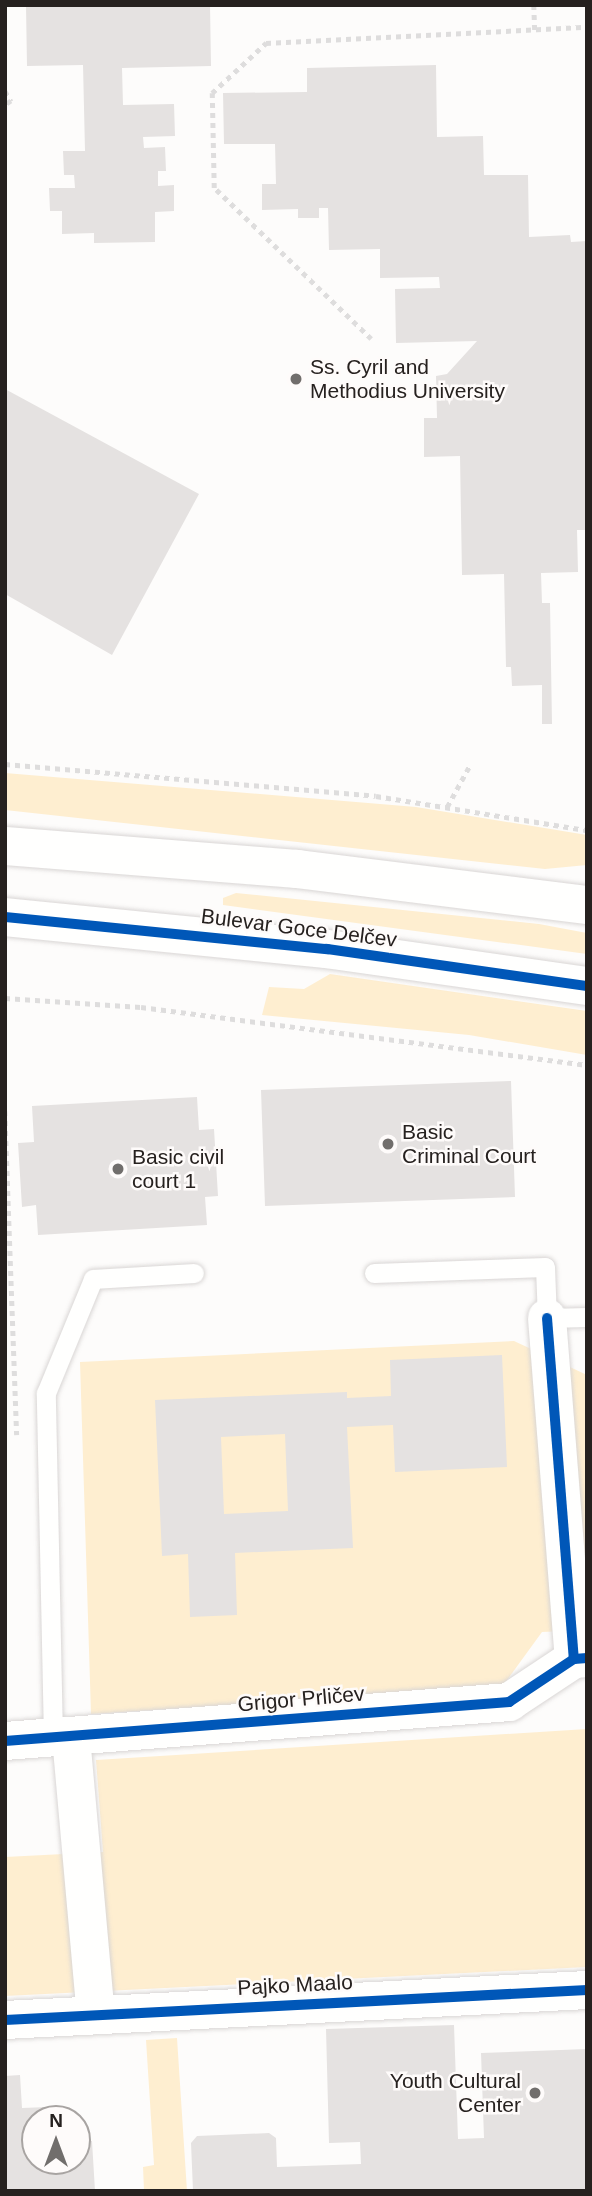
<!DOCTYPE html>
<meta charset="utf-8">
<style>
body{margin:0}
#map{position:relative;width:592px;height:2196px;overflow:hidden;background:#fdfcfb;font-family:Helvetica,sans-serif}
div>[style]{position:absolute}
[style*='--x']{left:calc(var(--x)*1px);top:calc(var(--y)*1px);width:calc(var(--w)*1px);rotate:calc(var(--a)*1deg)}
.green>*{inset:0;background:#feeed0}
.building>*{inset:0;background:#e5e2e1}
.path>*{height:4.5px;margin-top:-2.25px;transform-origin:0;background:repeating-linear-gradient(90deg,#dedddd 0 5px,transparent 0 10px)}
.roads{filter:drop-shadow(0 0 2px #d9d6d5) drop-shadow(0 0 2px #d9d6d5)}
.service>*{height:19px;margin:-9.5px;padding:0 9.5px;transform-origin:9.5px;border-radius:9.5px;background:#fffffe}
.minor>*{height:38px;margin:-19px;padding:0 19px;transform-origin:19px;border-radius:19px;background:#fffffe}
.tertiary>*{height:38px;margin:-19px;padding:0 19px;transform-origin:19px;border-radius:19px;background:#fffffe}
.cycleway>*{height:10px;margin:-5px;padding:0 5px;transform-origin:5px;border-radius:5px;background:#0057b8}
.dots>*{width:19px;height:19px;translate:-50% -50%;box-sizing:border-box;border:4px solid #fefbfa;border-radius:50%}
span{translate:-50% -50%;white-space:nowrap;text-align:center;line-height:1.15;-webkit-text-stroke:5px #fefbfa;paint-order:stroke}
.poi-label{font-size:21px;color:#26211f}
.left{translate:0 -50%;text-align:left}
.right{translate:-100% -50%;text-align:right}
.street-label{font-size:21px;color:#26211f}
.frame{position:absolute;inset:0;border:7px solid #26211f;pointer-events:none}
.north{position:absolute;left:21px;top:2105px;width:70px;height:70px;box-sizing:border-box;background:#fefbfa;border:2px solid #a8a4a2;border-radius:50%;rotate:0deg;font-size:19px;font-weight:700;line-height:28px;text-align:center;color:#26211f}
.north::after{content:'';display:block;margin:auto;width:24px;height:32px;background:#716e6c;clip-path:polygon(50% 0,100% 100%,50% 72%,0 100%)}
</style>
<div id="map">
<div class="green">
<div style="clip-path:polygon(5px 773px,416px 807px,587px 835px,587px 865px,545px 869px,5px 810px)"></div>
<div style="clip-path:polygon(236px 893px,539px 924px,587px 933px,587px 954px,223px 905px,223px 898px)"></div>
<div style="clip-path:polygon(330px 974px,587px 1011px,587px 1055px,469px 1035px,262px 1015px,269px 987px,304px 989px)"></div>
<div style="clip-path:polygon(514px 1341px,587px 1375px,587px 1630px,542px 1632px,502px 1687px,91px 1714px,80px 1362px)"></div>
<div style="clip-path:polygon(587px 1729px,587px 1967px,5px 1996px,5px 1857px,103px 1852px,96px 1760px)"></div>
<div style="clip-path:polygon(177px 2038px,187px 2191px,144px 2191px,143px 2167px,154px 2165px,146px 2040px)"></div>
</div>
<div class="building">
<div style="clip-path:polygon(210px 5px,211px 66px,122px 68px,123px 105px,174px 104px,175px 136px,143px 137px,144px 148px,165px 147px,166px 171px,158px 171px,158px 186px,174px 185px,174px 211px,155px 212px,155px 242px,94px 243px,94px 233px,62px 234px,62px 211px,50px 211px,49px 188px,75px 188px,74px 175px,64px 175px,63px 151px,85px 151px,83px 65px,27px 66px,26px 6px)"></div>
<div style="clip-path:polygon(436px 65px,437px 137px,483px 136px,484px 175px,528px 175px,529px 237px,570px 235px,571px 242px,587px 241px,587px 530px,577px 530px,578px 572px,541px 573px,542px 603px,550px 603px,552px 724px,542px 724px,542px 685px,512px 686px,511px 667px,506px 667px,504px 574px,462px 575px,460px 456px,424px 457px,424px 418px,437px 418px,436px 376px,447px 374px,477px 341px,396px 343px,395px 289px,440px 288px,439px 277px,380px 278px,380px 249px,329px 250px,328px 208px,319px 208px,319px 218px,298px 218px,298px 209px,262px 210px,262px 184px,276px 184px,275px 144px,224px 144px,223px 93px,307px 92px,307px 68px)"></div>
<div style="clip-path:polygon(5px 389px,199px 494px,112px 655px,5px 594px)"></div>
<div style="clip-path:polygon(511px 1081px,515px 1197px,265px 1206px,261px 1090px)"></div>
<div style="clip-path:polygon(197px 1097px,199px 1130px,214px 1129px,218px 1196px,205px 1197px,207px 1225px,38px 1235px,36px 1205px,22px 1207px,18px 1143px,34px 1142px,32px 1106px)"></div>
<div style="clip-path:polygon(evenodd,502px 1355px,507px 1467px,395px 1472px,393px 1425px,347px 1427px,353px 1548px,235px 1553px,237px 1615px,190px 1617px,188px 1554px,162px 1556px,155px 1400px,347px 1392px,347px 1398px,391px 1396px,390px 1360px,502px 1355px,285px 1434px,288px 1511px,224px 1514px,221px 1437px,285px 1434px)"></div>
<div style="clip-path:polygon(454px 2025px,458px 2139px,484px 2138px,481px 2053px,587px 2049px,587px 2191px,193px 2191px,191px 2143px,197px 2136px,269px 2133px,276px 2138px,277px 2167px,361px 2164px,360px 2142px,329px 2143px,326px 2029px)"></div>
<div style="clip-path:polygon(20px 2075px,22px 2108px,48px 2107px,49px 2119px,35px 2119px,35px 2161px,77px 2161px,77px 2141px,92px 2141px,95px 2191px,5px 2191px,5px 2076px)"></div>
</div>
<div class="path">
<div style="--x:224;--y:5;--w:79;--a:0"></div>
<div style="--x:534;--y:5;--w:25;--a:88"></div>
<div style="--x:5;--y:91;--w:12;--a:59"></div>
<div style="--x:11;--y:101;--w:7;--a:146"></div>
<div style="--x:371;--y:339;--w:218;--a:-136.1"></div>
<div style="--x:214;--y:188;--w:95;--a:-91.2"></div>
<div style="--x:212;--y:93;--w:74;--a:-42.8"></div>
<div style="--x:266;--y:43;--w:321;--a:-2.9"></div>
<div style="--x:5;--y:764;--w:372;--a:4.9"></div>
<div style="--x:376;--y:796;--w:214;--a:9.2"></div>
<div style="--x:447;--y:807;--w:48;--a:-61.3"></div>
<div style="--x:5;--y:998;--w:136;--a:3.8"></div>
<div style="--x:141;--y:1007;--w:450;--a:7.4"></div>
<div style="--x:5;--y:1111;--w:324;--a:87.9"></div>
</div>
<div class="roads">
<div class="service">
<div style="--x:374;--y:1273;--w:171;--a:-2"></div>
<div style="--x:545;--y:1267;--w:51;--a:87.8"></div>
<div style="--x:547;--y:1318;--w:40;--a:-1.4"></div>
<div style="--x:53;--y:1738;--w:345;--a:-91.2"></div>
<div style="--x:46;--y:1393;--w:123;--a:-67.6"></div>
<div style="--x:93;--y:1279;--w:101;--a:-3.4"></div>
</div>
<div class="minor">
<div style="--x:547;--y:1318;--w:342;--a:85.5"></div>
<div style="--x:71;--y:1737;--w:279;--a:84.9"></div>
<div style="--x:5;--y:1741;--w:506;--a:-4.42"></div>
<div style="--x:509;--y:1702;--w:78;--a:-33.5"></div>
<div style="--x:574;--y:1659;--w:13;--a:-4"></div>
<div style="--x:5;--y:2020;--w:583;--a:-2.95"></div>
</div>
<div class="tertiary">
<div style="--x:5;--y:846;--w:293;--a:4.5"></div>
<div style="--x:297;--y:869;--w:292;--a:7.1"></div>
<div style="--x:5;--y:917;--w:324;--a:5.7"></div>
<div style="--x:327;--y:949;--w:263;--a:8.1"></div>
</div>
</div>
<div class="cycleway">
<div style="--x:5;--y:917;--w:324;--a:5.7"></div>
<div style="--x:327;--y:949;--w:263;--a:8.1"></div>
<div style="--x:547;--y:1318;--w:342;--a:85.5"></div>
<div style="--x:5;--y:1741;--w:506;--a:-4.42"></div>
<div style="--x:509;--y:1702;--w:78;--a:-33.5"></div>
<div style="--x:574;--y:1659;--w:13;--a:-4"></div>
<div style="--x:5;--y:2020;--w:583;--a:-2.95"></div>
</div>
<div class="dots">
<div style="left:296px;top:379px;background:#716e6c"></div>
<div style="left:388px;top:1144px;background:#716e6c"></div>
<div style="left:118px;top:1169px;background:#716e6c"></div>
<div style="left:535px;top:2093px;background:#716e6c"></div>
</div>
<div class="poi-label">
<span class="left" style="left:310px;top:379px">Ss. Cyril and<br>Methodius University</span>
<span class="left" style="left:402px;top:1144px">Basic<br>Criminal Court</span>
<span class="left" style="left:132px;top:1169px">Basic civil<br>court 1</span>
<span class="right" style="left:521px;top:2093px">Youth Cultural<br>Center</span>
</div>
<div class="street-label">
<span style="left:299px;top:928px;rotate:7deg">Bulevar Goce Delčev</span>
<span style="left:301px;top:1699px;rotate:-5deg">Grigor Prličev</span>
<span style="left:295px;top:1985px;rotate:-3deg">Pajko Maalo</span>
</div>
<div class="frame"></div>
<div class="north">N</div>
</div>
